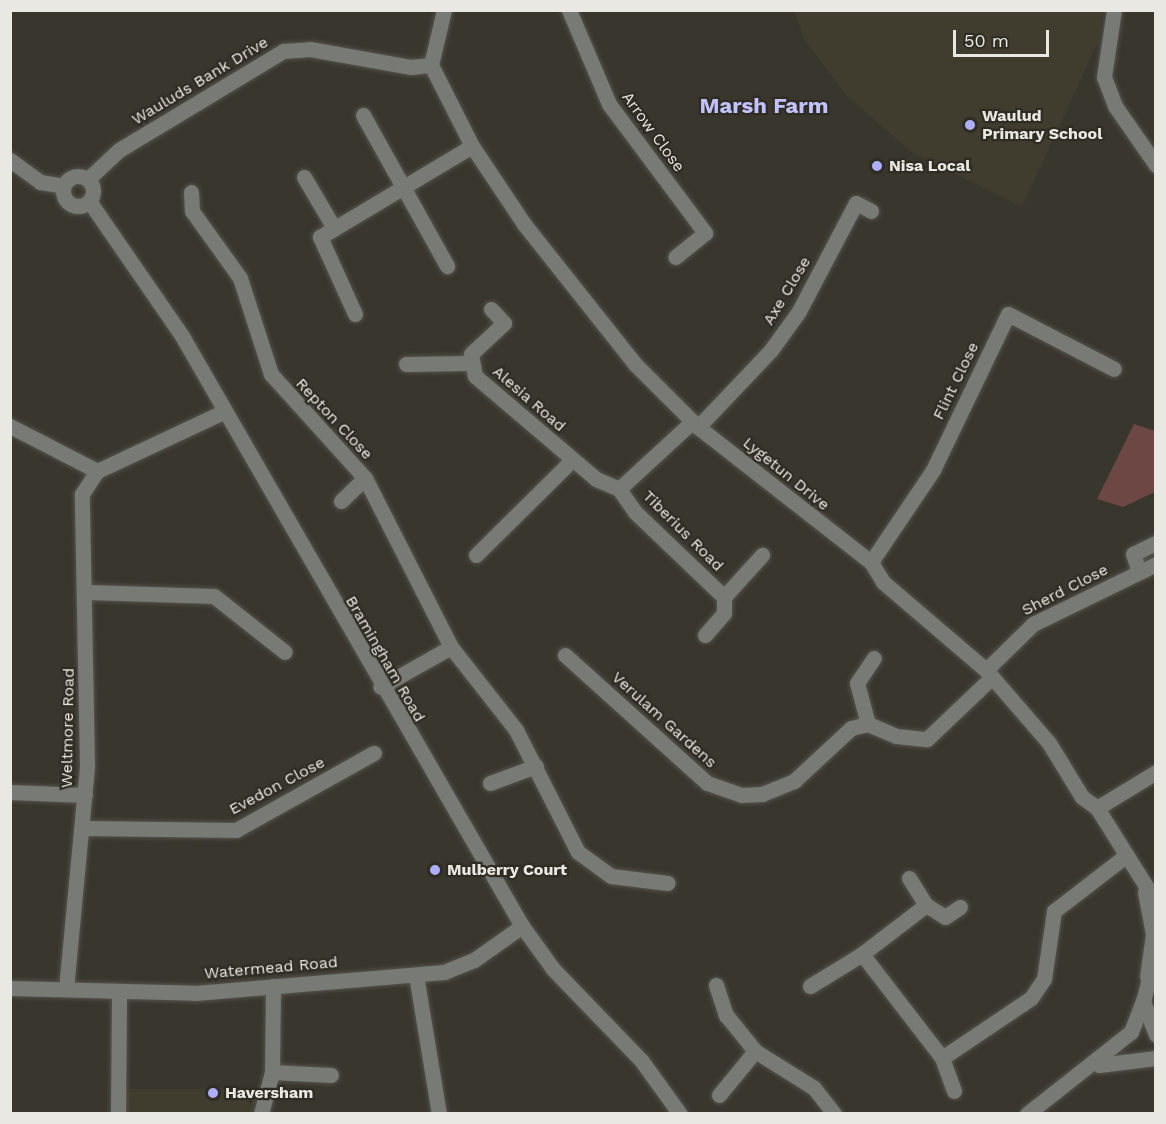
<!DOCTYPE html>
<style>
body{margin:0}
#map{position:relative;width:1166px;height:1124px;overflow:hidden;background:#39362e;font-family:"Work Sans",sans-serif}
div>[style]{position:absolute}
[style*='--x']{left:calc(var(--x)*1px);top:calc(var(--y)*1px);width:calc(var(--w)*1px);rotate:calc(var(--a)*1deg)}
.built>*{inset:0;background:#413d2e}
.green>*{inset:0;background:#6d4744}
.roads{filter:drop-shadow(0 0 2px #55524b) drop-shadow(0 0 2px #55524b)}
.minor>*{height:15px;margin:-7.5px;padding:0 7.5px;transform-origin:7.5px;border-radius:7.5px;background:#787a76}
.minor>.ring{margin:-7.5px;padding:0;box-sizing:content-box;background:none;border:15px solid #787a76;border-radius:50%}
.dots>*{width:16px;height:16px;translate:-50% -50%;box-sizing:border-box;border:3px solid #2f2c24;border-radius:50%}
span{translate:-50% -50%;white-space:nowrap;text-align:center;line-height:1.15;-webkit-text-stroke:4.5px #2f2c24;paint-order:stroke}
.street-label{font-size:16px;color:#e9e8e2}
.poi-label{font-size:16px;color:#e9e8e2;font-weight:700}
.left{translate:0 -50%;text-align:left}
.district-label{font-size:22px;color:#c2c3fd;font-weight:700}
.frame{position:absolute;inset:0;border:12px solid #e9e8e2;pointer-events:none}
.scale{position:absolute;left:953px;top:30px;width:96px;height:27px;box-sizing:border-box;border:3px solid #e9e8e2;border-top:0;padding-left:8px;font-size:18px;line-height:21px;white-space:nowrap;color:#e9e8e2;-webkit-text-stroke:4px #2f2c24;paint-order:stroke}
</style>
<div id="map">
<div class="built">
<div style="clip-path:polygon(794px 11px,1103px 11px,1099px 40px,1022px 207px,913px 153px,848px 97px,805px 41px)"></div>
<div style="clip-path:polygon(125px 1089px,257px 1089px,257px 1113px,125px 1114px)"></div>
</div>
<div class="green">
<div style="clip-path:polygon(1134px 424px,1155px 431px,1155px 492px,1123px 507px,1097px 499px)"></div>
</div>
<div class="roads">
<div class="minor">
<div style="--x:569;--y:10;--w:102;--a:66.9"></div>
<div style="--x:609;--y:104;--w:161;--a:53.3"></div>
<div style="--x:705;--y:233;--w:38;--a:141"></div>
<div style="--x:1114;--y:10;--w:68;--a:98.5"></div>
<div style="--x:1104;--y:77;--w:31;--a:69"></div>
<div style="--x:1115;--y:106;--w:72;--a:55.2"></div>
<div style="--x:431;--y:65;--w:91;--a:63.2"></div>
<div style="--x:472;--y:146;--w:94;--a:56.3"></div>
<div style="--x:524;--y:224;--w:179;--a:51.6"></div>
<div style="--x:635;--y:364;--w:89;--a:45"></div>
<div style="--x:698;--y:427;--w:219;--a:38"></div>
<div style="--x:871;--y:562;--w:23;--a:59"></div>
<div style="--x:883;--y:582;--w:135;--a:40.5"></div>
<div style="--x:986;--y:670;--w:96;--a:49.2"></div>
<div style="--x:1049;--y:743;--w:63;--a:58.6"></div>
<div style="--x:1082;--y:797;--w:19;--a:36"></div>
<div style="--x:1097;--y:808;--w:111;--a:57.9"></div>
<div style="--x:431;--y:65;--w:57;--a:-76.7"></div>
<div style="--x:363;--y:115;--w:173;--a:60.9"></div>
<div style="--x:10;--y:160;--w:37;--a:36"></div>
<div style="--x:40;--y:182;--w:24;--a:9"></div>
<div class="ring" style="left:63px;top:176px;width:15px;height:15px"></div>
<div style="--x:304;--y:177;--w:59;--a:59.5"></div>
<div style="--x:88;--y:179;--w:42;--a:-43.1"></div>
<div style="--x:119;--y:150;--w:192;--a:-31.1"></div>
<div style="--x:283;--y:51;--w:27;--a:-4"></div>
<div style="--x:310;--y:49;--w:103;--a:10.1"></div>
<div style="--x:411;--y:67;--w:20;--a:-6"></div>
<div style="--x:191;--y:192;--w:19;--a:87"></div>
<div style="--x:192;--y:211;--w:82;--a:54.4"></div>
<div style="--x:240;--y:278;--w:101;--a:72.1"></div>
<div style="--x:271;--y:374;--w:140;--a:47.9"></div>
<div style="--x:365;--y:478;--w:190;--a:63"></div>
<div style="--x:451;--y:647;--w:81;--a:150.6"></div>
<div style="--x:89;--y:201;--w:164;--a:55.4"></div>
<div style="--x:182;--y:336;--w:681;--a:60.05"></div>
<div style="--x:522;--y:926;--w:53;--a:54.2"></div>
<div style="--x:553;--y:969;--w:127;--a:46"></div>
<div style="--x:641;--y:1060;--w:67;--a:54.2"></div>
<div style="--x:491;--y:309;--w:19;--a:47"></div>
<div style="--x:504;--y:323;--w:45;--a:136.8"></div>
<div style="--x:471;--y:354;--w:22;--a:80"></div>
<div style="--x:475;--y:376;--w:159;--a:40.4"></div>
<div style="--x:596;--y:479;--w:25;--a:23"></div>
<div style="--x:619;--y:489;--w:100;--a:-42.6"></div>
<div style="--x:355;--y:314;--w:85;--a:-114.4"></div>
<div style="--x:320;--y:237;--w:177;--a:-30.9"></div>
<div style="--x:406;--y:364;--w:63;--a:-0.9"></div>
<div style="--x:10;--y:426;--w:98;--a:27.3"></div>
<div style="--x:698;--y:427;--w:106;--a:-46.5"></div>
<div style="--x:771;--y:350;--w:48;--a:-54.3"></div>
<div style="--x:799;--y:311;--w:122;--a:-62.2"></div>
<div style="--x:856;--y:203;--w:17;--a:28"></div>
<div style="--x:619;--y:489;--w:28;--a:55"></div>
<div style="--x:635;--y:512;--w:123;--a:43.7"></div>
<div style="--x:724;--y:597;--w:57;--a:-47.9"></div>
<div style="--x:341;--y:501;--w:33;--a:-44"></div>
<div style="--x:476;--y:555;--w:134;--a:-44.7"></div>
<div style="--x:871;--y:562;--w:111;--a:-56"></div>
<div style="--x:933;--y:470;--w:173;--a:-64.3"></div>
<div style="--x:1008;--y:314;--w:119;--a:27.4"></div>
<div style="--x:1139;--y:572;--w:19;--a:-108"></div>
<div style="--x:1133;--y:554;--w:25;--a:-26"></div>
<div style="--x:87;--y:592;--w:127;--a:1.8"></div>
<div style="--x:214;--y:596;--w:90;--a:38.3"></div>
<div style="--x:705;--y:635;--w:29;--a:-49"></div>
<div style="--x:724;--y:613;--w:16;--a:-90"></div>
<div style="--x:451;--y:647;--w:105;--a:51.9"></div>
<div style="--x:516;--y:730;--w:137;--a:63.1"></div>
<div style="--x:578;--y:852;--w:41;--a:36"></div>
<div style="--x:611;--y:876;--w:57;--a:7"></div>
<div style="--x:565;--y:655;--w:191;--a:42"></div>
<div style="--x:707;--y:783;--w:36;--a:19"></div>
<div style="--x:741;--y:795;--w:21;--a:-3"></div>
<div style="--x:762;--y:794;--w:35;--a:-22"></div>
<div style="--x:794;--y:781;--w:78;--a:-42.9"></div>
<div style="--x:851;--y:728;--w:17;--a:-13"></div>
<div style="--x:868;--y:724;--w:30;--a:23"></div>
<div style="--x:896;--y:736;--w:31;--a:6"></div>
<div style="--x:927;--y:739;--w:90;--a:-43.6"></div>
<div style="--x:986;--y:670;--w:66;--a:-44.4"></div>
<div style="--x:1033;--y:624;--w:137;--a:-26"></div>
<div style="--x:868;--y:724;--w:42;--a:-105"></div>
<div style="--x:857;--y:683;--w:30;--a:-56"></div>
<div style="--x:490;--y:783;--w:49;--a:-20.3"></div>
<div style="--x:10;--y:792;--w:75;--a:2.3"></div>
<div style="--x:1097;--y:808;--w:69;--a:-31.4"></div>
<div style="--x:84;--y:828;--w:152;--a:0.8"></div>
<div style="--x:236;--y:830;--w:158;--a:-29.2"></div>
<div style="--x:909;--y:878;--w:32;--a:58"></div>
<div style="--x:926;--y:905;--w:22;--a:32"></div>
<div style="--x:945;--y:917;--w:18;--a:-34"></div>
<div style="--x:1145;--y:892;--w:43;--a:79.2"></div>
<div style="--x:1153;--y:934;--w:43;--a:97.9"></div>
<div style="--x:926;--y:905;--w:81;--a:142.6"></div>
<div style="--x:862;--y:954;--w:131;--a:52.4"></div>
<div style="--x:942;--y:1058;--w:107;--a:-34"></div>
<div style="--x:1031;--y:998;--w:23;--a:-56"></div>
<div style="--x:1044;--y:979;--w:69;--a:-81.6"></div>
<div style="--x:1054;--y:911;--w:88;--a:-37.6"></div>
<div style="--x:1151;--y:970;--w:32;--a:104"></div>
<div style="--x:1143;--y:1001;--w:36;--a:69"></div>
<div style="--x:416;--y:975;--w:141;--a:80.6"></div>
<div style="--x:716;--y:985;--w:32;--a:72"></div>
<div style="--x:726;--y:1015;--w:46;--a:51.1"></div>
<div style="--x:755;--y:1051;--w:70;--a:32.1"></div>
<div style="--x:814;--y:1088;--w:33;--a:52"></div>
<div style="--x:810;--y:986;--w:61;--a:-31.6"></div>
<div style="--x:10;--y:988;--w:185;--a:1.5"></div>
<div style="--x:195;--y:993;--w:250;--a:-4.8"></div>
<div style="--x:444;--y:972;--w:32;--a:-22"></div>
<div style="--x:474;--y:960;--w:59;--a:-35.3"></div>
<div style="--x:66;--y:989;--w:225;--a:-84.6"></div>
<div style="--x:87;--y:765;--w:271;--a:-91.1"></div>
<div style="--x:82;--y:494;--w:27;--a:-57"></div>
<div style="--x:97;--y:471;--w:139;--a:-25.1"></div>
<div style="--x:942;--y:1058;--w:35;--a:70"></div>
<div style="--x:1099;--y:1065;--w:57;--a:-7"></div>
<div style="--x:272;--y:1072;--w:59;--a:2.9"></div>
<div style="--x:719;--y:1095;--w:57;--a:-50.7"></div>
<div style="--x:118;--y:1114;--w:122;--a:-89.5"></div>
<div style="--x:261;--y:1114;--w:43;--a:-75.3"></div>
<div style="--x:272;--y:1072;--w:86;--a:-89.3"></div>
<div style="--x:1027;--y:1114;--w:132;--a:-38.3"></div>
<div style="--x:1131;--y:1032;--w:33;--a:-69"></div>
</div>
</div>
<div class="dots">
<div style="left:970px;top:125px;background:#aeaefa"></div>
<div style="left:877px;top:166px;background:#aeaefa"></div>
<div style="left:435px;top:870px;background:#aeaefa"></div>
<div style="left:213px;top:1093px;background:#aeaefa"></div>
</div>
<div class="street-label">
<span style="left:200px;top:81px;rotate:-31deg">Wauluds Bank Drive</span>
<span style="left:653px;top:132px;rotate:54deg">Arrow Close</span>
<span style="left:787px;top:291px;rotate:-59deg">Axe Close</span>
<span style="left:956px;top:381px;rotate:-64deg">Flint Close</span>
<span style="left:529px;top:399px;rotate:41deg">Alesia Road</span>
<span style="left:334px;top:419px;rotate:47deg">Repton Close</span>
<span style="left:786px;top:474px;rotate:39deg">Lygetun Drive</span>
<span style="left:683px;top:531px;rotate:45deg">Tiberius Road</span>
<span style="left:1065px;top:590px;rotate:-27deg">Sherd Close</span>
<span style="left:385px;top:659px;rotate:60deg">Bramingham Road</span>
<span style="left:664px;top:720px;rotate:42deg">Verulam Gardens</span>
<span style="left:68px;top:728px;rotate:-89deg">Weltmore Road</span>
<span style="left:277px;top:786px;rotate:-28deg">Evedon Close</span>
<span style="left:271px;top:968px;rotate:-5deg">Watermead Road</span>
</div>
<div class="poi-label">
<span class="left" style="left:982px;top:125px">Waulud<br>Primary School</span>
<span class="left" style="left:889px;top:166px">Nisa Local</span>
<span class="left" style="left:447px;top:870px">Mulberry Court</span>
<span class="left" style="left:225px;top:1093px">Haversham</span>
</div>
<div class="district-label">
<span style="left:764px;top:106px">Marsh Farm</span>
</div>
<div class="frame"></div>
<div class="scale">50 m</div>
</div>
